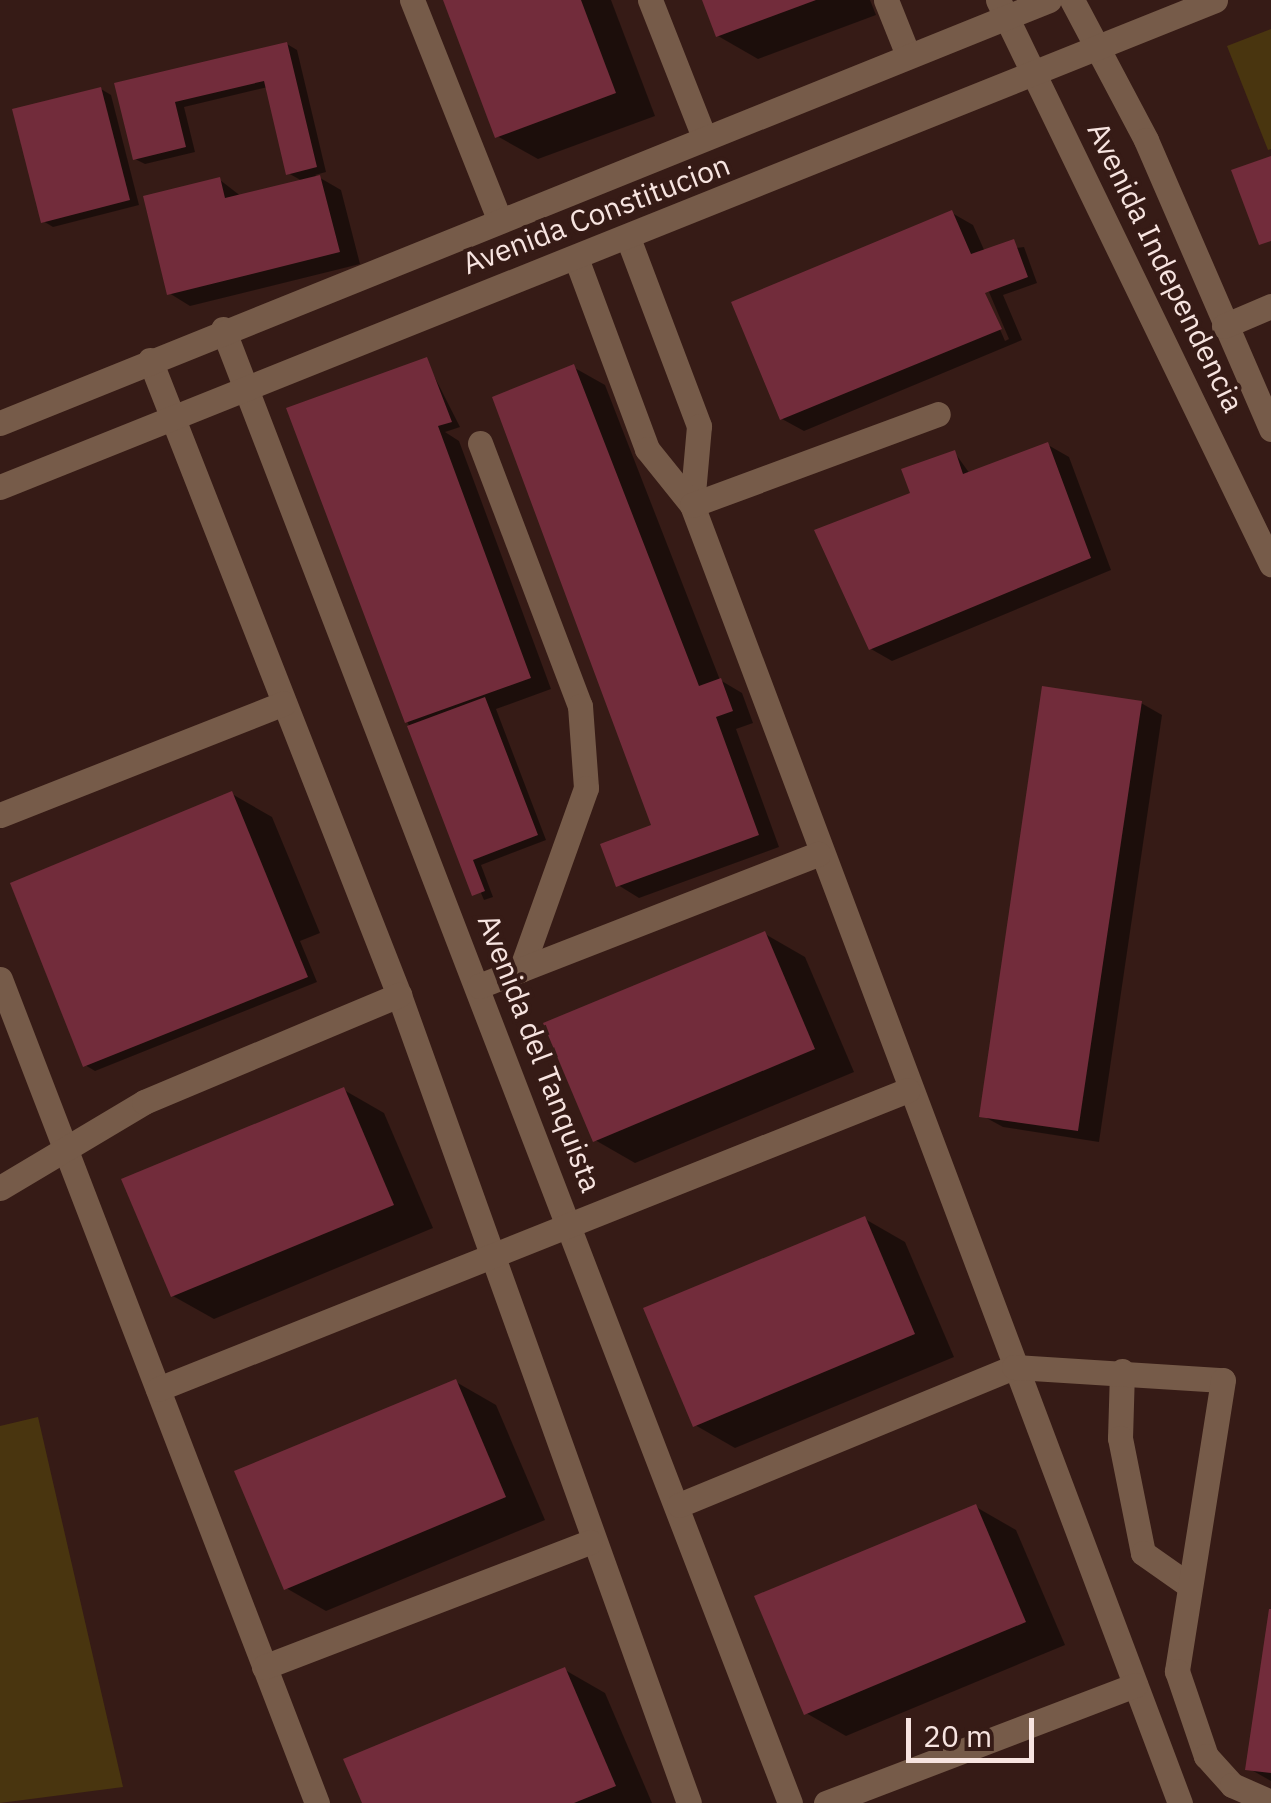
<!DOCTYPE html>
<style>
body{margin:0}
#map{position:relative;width:1271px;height:1803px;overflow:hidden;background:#361b16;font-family:"IBM Plex Sans",sans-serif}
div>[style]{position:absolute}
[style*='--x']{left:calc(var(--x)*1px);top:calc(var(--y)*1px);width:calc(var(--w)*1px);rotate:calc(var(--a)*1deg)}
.green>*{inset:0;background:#49350f}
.shadow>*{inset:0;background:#0007}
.building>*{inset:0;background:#722c3b}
.minor>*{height:25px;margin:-12.5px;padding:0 12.5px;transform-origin:12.5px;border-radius:12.5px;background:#765b49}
span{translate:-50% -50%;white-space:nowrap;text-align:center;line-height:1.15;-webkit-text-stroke:8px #361b16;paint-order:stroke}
.street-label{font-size:30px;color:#f7e4e0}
.scale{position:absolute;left:906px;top:1718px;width:128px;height:45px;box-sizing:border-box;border:5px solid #f7e4e0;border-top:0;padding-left:12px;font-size:30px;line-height:35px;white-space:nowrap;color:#f7e4e0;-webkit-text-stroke:8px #361b16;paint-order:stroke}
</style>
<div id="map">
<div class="green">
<div style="clip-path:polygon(1271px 29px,1271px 149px,1268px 150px,1227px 46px)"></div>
<div style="clip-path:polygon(38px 1417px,123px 1787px,0 1803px,0 1426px)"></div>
</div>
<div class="shadow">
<div style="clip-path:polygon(446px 0,611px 0,655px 116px,538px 159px,497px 136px)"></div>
<div style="clip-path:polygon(705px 0,870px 0,876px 15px,758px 59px,718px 36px)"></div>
<div style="clip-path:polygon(287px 44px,297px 50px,326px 172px,315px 175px,341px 190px,360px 264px,190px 306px,169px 293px,220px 180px,242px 197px,304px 182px,288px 173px,268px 87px,184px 107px,195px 152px,145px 164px,135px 159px,117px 85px)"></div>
<div style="clip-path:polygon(101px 89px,111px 95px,139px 205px,53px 227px,43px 221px)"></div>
<div style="clip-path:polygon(evenodd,952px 213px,973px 225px,985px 252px,1024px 247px,1037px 283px,1003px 295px,1022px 340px,804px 431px,782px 419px,952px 213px,984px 292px,989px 292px,1009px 339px,1005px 341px,984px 292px)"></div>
<div style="clip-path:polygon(426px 360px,460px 427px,445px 432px,459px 441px,551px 689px,496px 709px,546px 840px,481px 865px,493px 897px,484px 900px,407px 721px)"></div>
<div style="clip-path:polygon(573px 367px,605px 385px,720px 680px,742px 693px,753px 723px,736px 729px,779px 847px,639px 898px,618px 885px,654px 827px)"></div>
<div style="clip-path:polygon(1048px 445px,1069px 457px,1111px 570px,892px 661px,871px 649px,917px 494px,955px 453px,970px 474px)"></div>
<div style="clip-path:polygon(1141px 703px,1162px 715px,1099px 1142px,1003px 1127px,981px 1115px)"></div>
<div style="clip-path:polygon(232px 794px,272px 817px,320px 933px,300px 941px,317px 982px,95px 1071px,85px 1065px)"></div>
<div style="clip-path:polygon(765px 934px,805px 957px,854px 1072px,635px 1163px,595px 1140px)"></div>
<div style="clip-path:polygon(344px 1090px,384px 1113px,433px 1228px,214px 1319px,173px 1296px)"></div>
<div style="clip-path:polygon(865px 1219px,905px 1242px,954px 1357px,735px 1448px,695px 1425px)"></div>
<div style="clip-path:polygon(456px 1382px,496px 1405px,545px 1520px,326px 1611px,286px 1588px)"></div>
<div style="clip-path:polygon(976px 1507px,1016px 1530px,1065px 1645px,846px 1736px,806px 1713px)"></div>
<div style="clip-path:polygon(1271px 1611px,1271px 1781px,1248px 1768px)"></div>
<div style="clip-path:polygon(565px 1670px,605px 1693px,652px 1803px,365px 1803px)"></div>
</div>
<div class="building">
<div style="clip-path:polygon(443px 0,581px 0,616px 93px,495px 138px)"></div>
<div style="clip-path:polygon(702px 0,816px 0,716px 37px)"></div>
<div style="clip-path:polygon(287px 42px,317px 167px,286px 175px,264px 81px,175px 102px,186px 147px,133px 160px,114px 83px)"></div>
<div style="clip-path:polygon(101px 87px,130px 200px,41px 223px,12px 109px)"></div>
<div style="clip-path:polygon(1271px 156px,1271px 241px,1259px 245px,1231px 170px)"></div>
<div style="clip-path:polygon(320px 175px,340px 252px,167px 295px,143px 196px,220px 177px,225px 198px)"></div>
<div style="clip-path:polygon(952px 210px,971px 254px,1014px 239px,1028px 277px,985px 293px,1002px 329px,780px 420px,731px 302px)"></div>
<div style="clip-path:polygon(427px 357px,452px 422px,438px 426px,531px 678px,405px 723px,286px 408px)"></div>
<div style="clip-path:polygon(574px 364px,699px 686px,721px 678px,733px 711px,716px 717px,759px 835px,616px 887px,600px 844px,651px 825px,492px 397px)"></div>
<div style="clip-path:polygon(1048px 442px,1091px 558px,869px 650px,814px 530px,910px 493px,901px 469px,955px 450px,963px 474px)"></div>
<div style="clip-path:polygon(1042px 686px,1142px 701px,1078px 1131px,979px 1117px)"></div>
<div style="clip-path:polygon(485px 697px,538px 835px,473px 860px,485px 891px,472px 896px,407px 726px)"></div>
<div style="clip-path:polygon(232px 791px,308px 977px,83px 1067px,10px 883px)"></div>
<div style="clip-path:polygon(765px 931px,815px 1049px,593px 1142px,543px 1023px)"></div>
<div style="clip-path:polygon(344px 1087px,394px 1205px,171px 1297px,121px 1179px)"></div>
<div style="clip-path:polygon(865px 1216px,915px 1334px,693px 1427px,643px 1308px)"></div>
<div style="clip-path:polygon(456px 1379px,506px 1497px,284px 1590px,234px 1471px)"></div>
<div style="clip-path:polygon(976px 1504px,1026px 1622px,804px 1715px,754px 1596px)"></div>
<div style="clip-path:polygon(1269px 1609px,1271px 1609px,1271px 1773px,1245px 1770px)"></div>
<div style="clip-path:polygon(565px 1667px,616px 1786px,574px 1803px,362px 1803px,343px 1759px)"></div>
</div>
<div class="minor">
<div style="--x:412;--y:0;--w:236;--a:68.3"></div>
<div style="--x:650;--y:0;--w:147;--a:68.5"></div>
<div style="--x:886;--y:0;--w:59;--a:68.2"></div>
<div style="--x:998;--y:0;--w:627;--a:64.17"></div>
<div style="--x:1072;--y:0;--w:158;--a:62.1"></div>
<div style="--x:1146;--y:140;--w:315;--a:66.6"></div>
<div style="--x:628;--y:238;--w:201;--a:69.3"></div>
<div style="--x:699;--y:426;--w:79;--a:95.1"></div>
<div style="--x:576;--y:258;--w:204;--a:69.6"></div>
<div style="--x:647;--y:449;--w:72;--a:51.2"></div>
<div style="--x:692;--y:505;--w:1387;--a:69.4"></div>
<div style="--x:1224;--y:326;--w:51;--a:-23.1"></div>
<div style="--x:223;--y:329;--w:1579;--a:68.96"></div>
<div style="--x:150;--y:360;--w:682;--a:68.59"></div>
<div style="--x:399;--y:995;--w:858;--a:70.26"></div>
<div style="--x:0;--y:423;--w:1131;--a:-21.96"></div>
<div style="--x:480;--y:443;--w:281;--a:69.2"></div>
<div style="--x:580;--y:706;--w:82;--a:85.8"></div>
<div style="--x:586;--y:788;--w:193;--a:109.7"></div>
<div style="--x:0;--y:487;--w:1309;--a:-21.84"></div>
<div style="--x:692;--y:505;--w:262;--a:-20.3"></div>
<div style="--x:0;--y:815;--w:305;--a:-21.5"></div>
<div style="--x:0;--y:979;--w:883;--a:68.96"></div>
<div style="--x:479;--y:986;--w:364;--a:-21.3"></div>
<div style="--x:0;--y:1188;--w:168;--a:-30.8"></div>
<div style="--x:144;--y:1102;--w:277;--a:-22.8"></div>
<div style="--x:1122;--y:1371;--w:67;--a:91.7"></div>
<div style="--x:1120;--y:1438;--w:117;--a:78.7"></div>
<div style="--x:1143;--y:1553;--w:57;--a:35.1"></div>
<div style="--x:158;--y:1389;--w:807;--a:-21.74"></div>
<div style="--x:679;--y:1505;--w:362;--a:-22.4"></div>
<div style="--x:1014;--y:1367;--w:209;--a:3.6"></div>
<div style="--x:1223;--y:1380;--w:295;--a:99"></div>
<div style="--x:1177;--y:1671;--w:90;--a:71.2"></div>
<div style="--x:1206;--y:1756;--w:39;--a:48"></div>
<div style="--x:1232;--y:1785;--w:43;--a:23.6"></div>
<div style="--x:264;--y:1667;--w:349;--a:-21"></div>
<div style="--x:826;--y:1803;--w:331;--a:-20.9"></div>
</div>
<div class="street-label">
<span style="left:596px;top:214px;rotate:-21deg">Avenida Constitucion</span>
<span style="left:1166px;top:267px;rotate:64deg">Avenida Independencia</span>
<span style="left:540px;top:1053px;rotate:69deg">Avenida del Tanquista</span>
</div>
<div class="scale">20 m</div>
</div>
